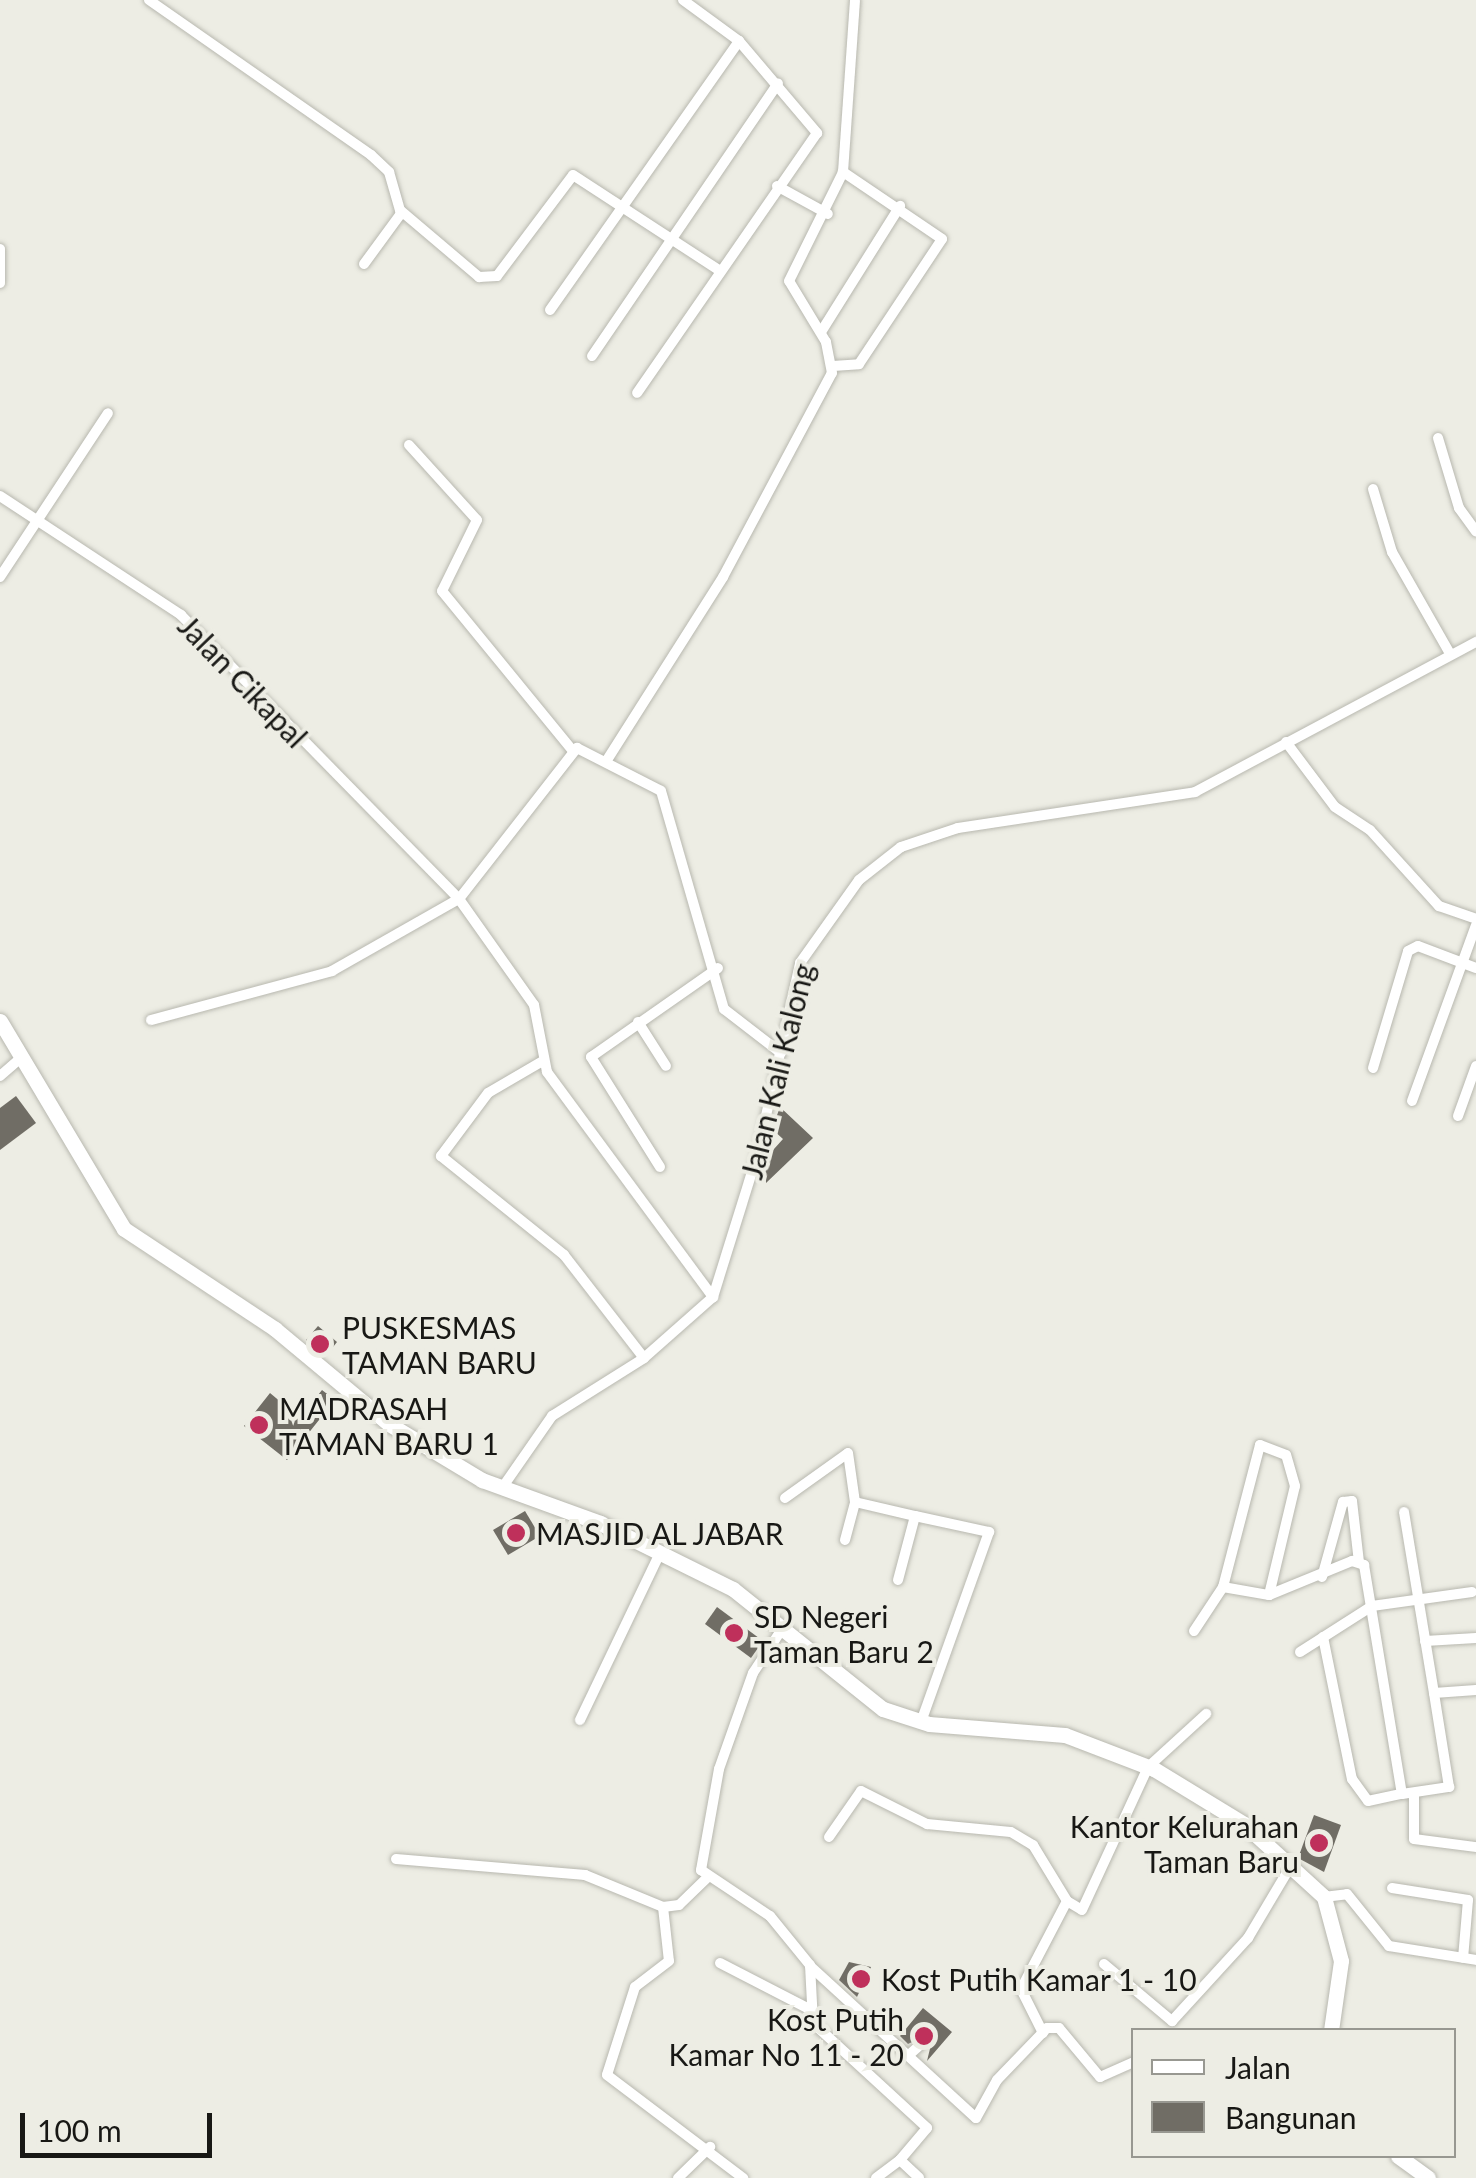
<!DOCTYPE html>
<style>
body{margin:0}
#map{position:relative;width:1476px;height:2178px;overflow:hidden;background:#edede4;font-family:Lato,sans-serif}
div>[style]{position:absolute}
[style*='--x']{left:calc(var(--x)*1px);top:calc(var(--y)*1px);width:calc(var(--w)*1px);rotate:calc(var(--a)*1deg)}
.building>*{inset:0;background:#706d65}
.roads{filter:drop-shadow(0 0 2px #b8b8af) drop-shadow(0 0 2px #b8b8af)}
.street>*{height:10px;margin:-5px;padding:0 5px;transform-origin:5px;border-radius:5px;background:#fff}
.secondary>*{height:15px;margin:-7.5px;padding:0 7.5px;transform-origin:7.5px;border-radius:7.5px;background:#fff}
.dots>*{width:28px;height:28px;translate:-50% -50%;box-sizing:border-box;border:5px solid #edede4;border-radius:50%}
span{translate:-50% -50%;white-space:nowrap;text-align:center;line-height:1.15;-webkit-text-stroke:8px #edede4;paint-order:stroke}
.street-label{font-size:30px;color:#181815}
.poi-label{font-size:30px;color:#181815}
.left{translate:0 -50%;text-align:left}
.right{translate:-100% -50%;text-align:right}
.legend{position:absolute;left:1131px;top:2028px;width:325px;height:130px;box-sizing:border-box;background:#edede4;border:2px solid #989891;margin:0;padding:12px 18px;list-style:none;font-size:30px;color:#181815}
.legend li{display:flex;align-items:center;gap:20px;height:50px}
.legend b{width:50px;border:2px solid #989891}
.scale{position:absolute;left:20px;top:2113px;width:192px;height:45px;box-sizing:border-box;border:5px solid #181815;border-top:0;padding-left:12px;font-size:30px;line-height:35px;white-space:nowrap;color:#181815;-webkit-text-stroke:8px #edede4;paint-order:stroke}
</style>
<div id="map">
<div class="building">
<div style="clip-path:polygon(16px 1096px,36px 1123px,0 1150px,0 1108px)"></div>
<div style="clip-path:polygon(780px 1107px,813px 1138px,766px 1183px,765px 1159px,783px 1139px,772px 1129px)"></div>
<div style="clip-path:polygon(318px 1326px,337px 1342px,326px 1356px,306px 1340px)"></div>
<div style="clip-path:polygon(322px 1390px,335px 1400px,287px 1460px,244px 1426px,270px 1393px,300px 1418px)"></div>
<div style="clip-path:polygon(525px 1511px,540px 1536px,508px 1555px,493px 1530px)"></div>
<div style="clip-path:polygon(717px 1607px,763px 1641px,751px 1658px,705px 1624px)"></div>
<div style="clip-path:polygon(1314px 1815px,1341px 1825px,1324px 1872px,1298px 1858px)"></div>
<div style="clip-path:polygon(849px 1962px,871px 1967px,857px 1997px,839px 1980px)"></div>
<div style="clip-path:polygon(923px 2008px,952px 2032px,927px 2061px,934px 2032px,908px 2044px,900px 2036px)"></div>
</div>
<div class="roads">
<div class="street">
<div style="--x:149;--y:0;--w:271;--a:34.9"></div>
<div style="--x:371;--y:155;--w:25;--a:43"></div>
<div style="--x:389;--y:172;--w:40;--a:74"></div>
<div style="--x:400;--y:210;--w:104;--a:40.3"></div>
<div style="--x:479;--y:277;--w:18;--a:-3"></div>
<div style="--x:497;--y:276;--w:126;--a:-53"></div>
<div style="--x:573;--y:175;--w:174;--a:33.1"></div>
<div style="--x:683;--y:0;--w:69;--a:36.2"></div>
<div style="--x:777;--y:186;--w:58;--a:28.8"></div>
<div style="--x:0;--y:249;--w:34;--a:90"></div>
<div style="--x:364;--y:264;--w:64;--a:-53.8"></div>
<div style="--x:550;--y:310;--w:329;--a:-54.9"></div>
<div style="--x:739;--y:41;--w:121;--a:49.7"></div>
<div style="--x:817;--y:133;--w:316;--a:124.7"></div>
<div style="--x:821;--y:332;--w:149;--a:-57.9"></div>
<div style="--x:592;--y:356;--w:330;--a:-55.7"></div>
<div style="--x:833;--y:366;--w:26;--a:-4"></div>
<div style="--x:859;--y:364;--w:150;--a:-56.4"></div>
<div style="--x:942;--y:239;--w:120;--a:-145.9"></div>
<div style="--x:1438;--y:438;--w:73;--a:73.3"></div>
<div style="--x:1459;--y:508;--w:29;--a:54"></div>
<div style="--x:409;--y:445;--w:101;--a:47.8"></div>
<div style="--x:477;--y:520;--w:79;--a:116.2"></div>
<div style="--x:442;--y:591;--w:205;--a:50.7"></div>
<div style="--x:1373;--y:489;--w:66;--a:73.2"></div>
<div style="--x:1392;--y:552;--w:115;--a:60.3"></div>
<div style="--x:0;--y:496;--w:217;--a:33.3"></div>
<div style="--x:181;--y:615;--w:397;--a:45.6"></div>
<div style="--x:459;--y:899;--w:130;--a:54.7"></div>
<div style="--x:534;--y:1005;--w:68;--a:79"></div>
<div style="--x:547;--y:1072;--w:280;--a:53.6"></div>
<div style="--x:0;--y:577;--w:196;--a:-56.6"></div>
<div style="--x:1286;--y:742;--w:81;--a:53"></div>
<div style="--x:1335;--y:807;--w:42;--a:33.3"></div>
<div style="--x:1370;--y:830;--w:103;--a:47.8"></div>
<div style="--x:1439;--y:906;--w:39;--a:19"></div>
<div style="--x:607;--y:760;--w:217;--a:-57.6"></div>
<div style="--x:723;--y:577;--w:231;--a:-61.9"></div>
<div style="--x:832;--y:373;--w:32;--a:-101"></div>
<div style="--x:826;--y:342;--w:71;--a:-121.2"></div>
<div style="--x:789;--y:281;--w:122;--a:-63.6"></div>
<div style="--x:843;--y:172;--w:172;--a:-86"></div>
<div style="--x:151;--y:1020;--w:188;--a:-15.1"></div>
<div style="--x:332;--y:971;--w:146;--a:-29.6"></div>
<div style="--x:459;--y:899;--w:192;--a:-52"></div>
<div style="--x:577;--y:748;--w:94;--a:27.1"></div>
<div style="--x:661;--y:791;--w:227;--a:73.9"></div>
<div style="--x:724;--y:1009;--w:72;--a:37.7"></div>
<div style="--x:638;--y:1022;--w:52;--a:57.5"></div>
<div style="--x:541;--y:1062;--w:61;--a:149.7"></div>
<div style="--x:488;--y:1093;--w:79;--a:126.7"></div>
<div style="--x:441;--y:1156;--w:158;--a:38.8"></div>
<div style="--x:564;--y:1255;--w:130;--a:52.2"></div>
<div style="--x:1373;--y:1068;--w:122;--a:-73.3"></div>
<div style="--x:1408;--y:951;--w:11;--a:-27"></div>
<div style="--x:1418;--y:946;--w:62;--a:20.8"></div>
<div style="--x:0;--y:1076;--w:29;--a:-41"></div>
<div style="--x:1412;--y:1101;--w:187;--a:-70"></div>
<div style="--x:1458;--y:1116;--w:53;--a:-70.2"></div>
<div style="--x:660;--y:1167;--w:130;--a:-122.1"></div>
<div style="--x:591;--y:1057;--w:155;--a:-35"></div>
<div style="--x:502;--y:1488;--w:88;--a:-55.2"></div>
<div style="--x:552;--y:1416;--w:109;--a:-32.2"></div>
<div style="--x:644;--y:1358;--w:92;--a:-41.5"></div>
<div style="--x:713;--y:1297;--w:148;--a:-72.7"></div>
<div style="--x:757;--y:1156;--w:198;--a:-77.4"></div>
<div style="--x:800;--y:963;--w:102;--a:-54.6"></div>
<div style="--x:859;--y:880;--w:53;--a:-38.2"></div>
<div style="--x:901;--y:847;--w:60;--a:-18.4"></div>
<div style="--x:958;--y:828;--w:240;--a:-8.6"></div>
<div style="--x:1195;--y:792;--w:319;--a:-28.1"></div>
<div style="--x:785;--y:1498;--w:77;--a:-35.5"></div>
<div style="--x:848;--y:1453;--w:49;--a:81.9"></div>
<div style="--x:855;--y:1502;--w:62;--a:13.1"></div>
<div style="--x:1404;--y:1512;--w:183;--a:80.6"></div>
<div style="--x:845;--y:1540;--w:39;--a:-75"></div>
<div style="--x:1322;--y:1577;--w:78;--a:-74.4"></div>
<div style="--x:1343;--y:1502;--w:9;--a:-6"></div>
<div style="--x:1352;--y:1501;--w:61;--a:83.5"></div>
<div style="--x:898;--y:1580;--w:66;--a:-75.1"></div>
<div style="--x:915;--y:1516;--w:76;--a:12.2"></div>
<div style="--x:989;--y:1532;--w:202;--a:109.7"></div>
<div style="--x:1269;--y:1595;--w:112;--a:-76.6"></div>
<div style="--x:1295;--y:1486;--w:32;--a:-106"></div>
<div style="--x:1286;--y:1455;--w:28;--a:-159"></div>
<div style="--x:1260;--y:1445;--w:147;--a:104.6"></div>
<div style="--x:1223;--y:1587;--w:47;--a:9.9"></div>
<div style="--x:1269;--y:1595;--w:90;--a:-22.3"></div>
<div style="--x:1352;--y:1561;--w:13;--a:18"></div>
<div style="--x:1364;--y:1565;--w:232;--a:80.6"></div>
<div style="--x:1402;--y:1794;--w:48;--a:-8.5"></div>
<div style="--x:1449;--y:1787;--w:95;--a:-99.1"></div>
<div style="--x:1434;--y:1693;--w:42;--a:-4.1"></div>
<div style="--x:784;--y:1626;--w:56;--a:123.4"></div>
<div style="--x:753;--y:1673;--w:102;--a:109.5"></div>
<div style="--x:719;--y:1769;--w:103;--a:100.1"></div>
<div style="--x:701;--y:1870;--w:83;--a:33.7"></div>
<div style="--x:770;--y:1916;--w:63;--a:50.8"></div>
<div style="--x:810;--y:1965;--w:58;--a:87"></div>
<div style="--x:813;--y:2023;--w:155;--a:42.6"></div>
<div style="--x:927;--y:2128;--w:42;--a:130.2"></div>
<div style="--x:900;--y:2160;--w:26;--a:43"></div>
<div style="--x:1194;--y:1631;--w:53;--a:-56.6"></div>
<div style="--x:1323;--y:1637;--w:145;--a:78.5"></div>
<div style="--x:1352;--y:1779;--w:27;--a:54"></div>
<div style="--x:1368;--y:1801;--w:35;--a:-12"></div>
<div style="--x:1425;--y:1641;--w:51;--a:-3.4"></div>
<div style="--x:1300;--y:1652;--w:85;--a:-32.6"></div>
<div style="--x:1372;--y:1606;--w:101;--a:-8"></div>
<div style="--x:580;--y:1720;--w:185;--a:-64.4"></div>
<div style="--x:1414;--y:1793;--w:46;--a:90"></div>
<div style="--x:1414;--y:1839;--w:63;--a:7.4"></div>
<div style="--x:829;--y:1837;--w:56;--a:-55.2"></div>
<div style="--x:861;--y:1791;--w:74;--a:26.6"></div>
<div style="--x:927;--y:1824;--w:84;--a:5.4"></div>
<div style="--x:1011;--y:1832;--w:26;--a:31"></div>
<div style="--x:1033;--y:1845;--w:66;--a:58.7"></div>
<div style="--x:1067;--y:1901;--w:17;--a:31"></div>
<div style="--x:1082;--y:1910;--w:157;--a:-65.2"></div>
<div style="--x:1148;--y:1767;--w:79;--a:-42.4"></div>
<div style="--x:396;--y:1859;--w:190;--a:4.8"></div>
<div style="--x:585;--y:1875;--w:84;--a:22.3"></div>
<div style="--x:663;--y:1907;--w:16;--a:-7"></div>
<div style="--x:679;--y:1905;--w:40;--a:-44"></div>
<div style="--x:1392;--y:1888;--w:77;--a:9"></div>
<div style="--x:1468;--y:1900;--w:58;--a:94.9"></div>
<div style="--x:1324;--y:1897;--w:23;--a:-7"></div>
<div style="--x:1347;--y:1894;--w:67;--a:51.1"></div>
<div style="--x:1389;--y:1946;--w:88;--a:9.1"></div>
<div style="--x:663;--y:1907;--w:54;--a:83.7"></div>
<div style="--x:669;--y:1961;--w:43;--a:142.6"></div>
<div style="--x:635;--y:1987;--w:92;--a:107.7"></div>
<div style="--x:607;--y:2075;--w:171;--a:37.1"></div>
<div style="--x:720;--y:1963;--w:102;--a:27.3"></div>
<div style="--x:1104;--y:1964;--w:89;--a:40"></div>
<div style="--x:1172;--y:2021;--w:113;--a:-47.5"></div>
<div style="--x:1248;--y:1938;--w:86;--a:-59.3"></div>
<div style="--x:810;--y:1966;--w:225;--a:42.5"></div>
<div style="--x:976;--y:2118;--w:43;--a:-61.1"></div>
<div style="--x:997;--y:2080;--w:72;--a:-46.1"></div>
<div style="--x:1047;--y:2028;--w:12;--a:0"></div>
<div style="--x:1059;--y:2028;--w:64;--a:50.1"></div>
<div style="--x:1100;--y:2077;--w:37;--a:-24"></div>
<div style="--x:1043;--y:2033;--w:49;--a:-116.6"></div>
<div style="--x:1021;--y:1989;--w:99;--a:-62.4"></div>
<div style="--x:910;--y:2054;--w:24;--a:-42"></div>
<div style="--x:678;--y:2178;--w:45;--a:-44.1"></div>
<div style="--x:876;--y:2178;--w:30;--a:-37"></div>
</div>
<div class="secondary">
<div style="--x:0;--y:1021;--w:242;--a:59.2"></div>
<div style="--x:124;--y:1229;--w:181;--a:33.5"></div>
<div style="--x:275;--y:1329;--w:148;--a:39.8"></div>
<div style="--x:389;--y:1424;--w:109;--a:31.1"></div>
<div style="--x:482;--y:1480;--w:126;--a:20"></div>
<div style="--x:600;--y:1523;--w:148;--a:26.4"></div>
<div style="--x:733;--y:1589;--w:192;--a:38.7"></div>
<div style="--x:883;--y:1709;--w:48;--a:18.1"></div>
<div style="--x:929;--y:1724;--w:136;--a:4.6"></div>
<div style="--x:1065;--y:1735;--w:95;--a:20.9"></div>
<div style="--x:1154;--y:1769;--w:105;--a:31.4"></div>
<div style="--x:1244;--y:1824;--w:108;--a:42.4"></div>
<div style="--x:1324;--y:1897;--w:66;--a:75.1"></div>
<div style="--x:1341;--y:1961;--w:70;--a:98.2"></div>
<div style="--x:1398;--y:2156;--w:37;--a:36"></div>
</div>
</div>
<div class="dots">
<div style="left:320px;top:1344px;background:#bf305b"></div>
<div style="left:259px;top:1425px;background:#bf305b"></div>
<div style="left:516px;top:1533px;background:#bf305b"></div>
<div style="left:734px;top:1633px;background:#bf305b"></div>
<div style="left:1319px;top:1843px;background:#bf305b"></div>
<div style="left:861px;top:1979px;background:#bf305b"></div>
<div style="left:924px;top:2036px;background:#bf305b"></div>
</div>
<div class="street-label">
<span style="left:243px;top:681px;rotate:46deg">Jalan Cikapal</span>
<span style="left:777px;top:1071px;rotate:-76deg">Jalan Kali Kalong</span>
</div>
<div class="poi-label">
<span class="left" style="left:342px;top:1344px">PUSKESMAS<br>TAMAN BARU</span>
<span class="left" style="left:279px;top:1425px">MADRASAH<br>TAMAN BARU 1</span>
<span class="left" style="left:536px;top:1533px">MASJID AL JABAR</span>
<span class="left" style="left:754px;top:1633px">SD Negeri<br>Taman Baru 2</span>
<span class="right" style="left:1299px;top:1843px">Kantor Kelurahan<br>Taman Baru</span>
<span class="left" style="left:881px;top:1979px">Kost Putih Kamar 1 - 10</span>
<span class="right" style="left:904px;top:2036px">Kost Putih<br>Kamar No 11 - 20</span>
</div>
<ul class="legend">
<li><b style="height:12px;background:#fff"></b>Jalan</li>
<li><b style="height:28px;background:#706d65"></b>Bangunan</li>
</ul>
<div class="scale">100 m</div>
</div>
